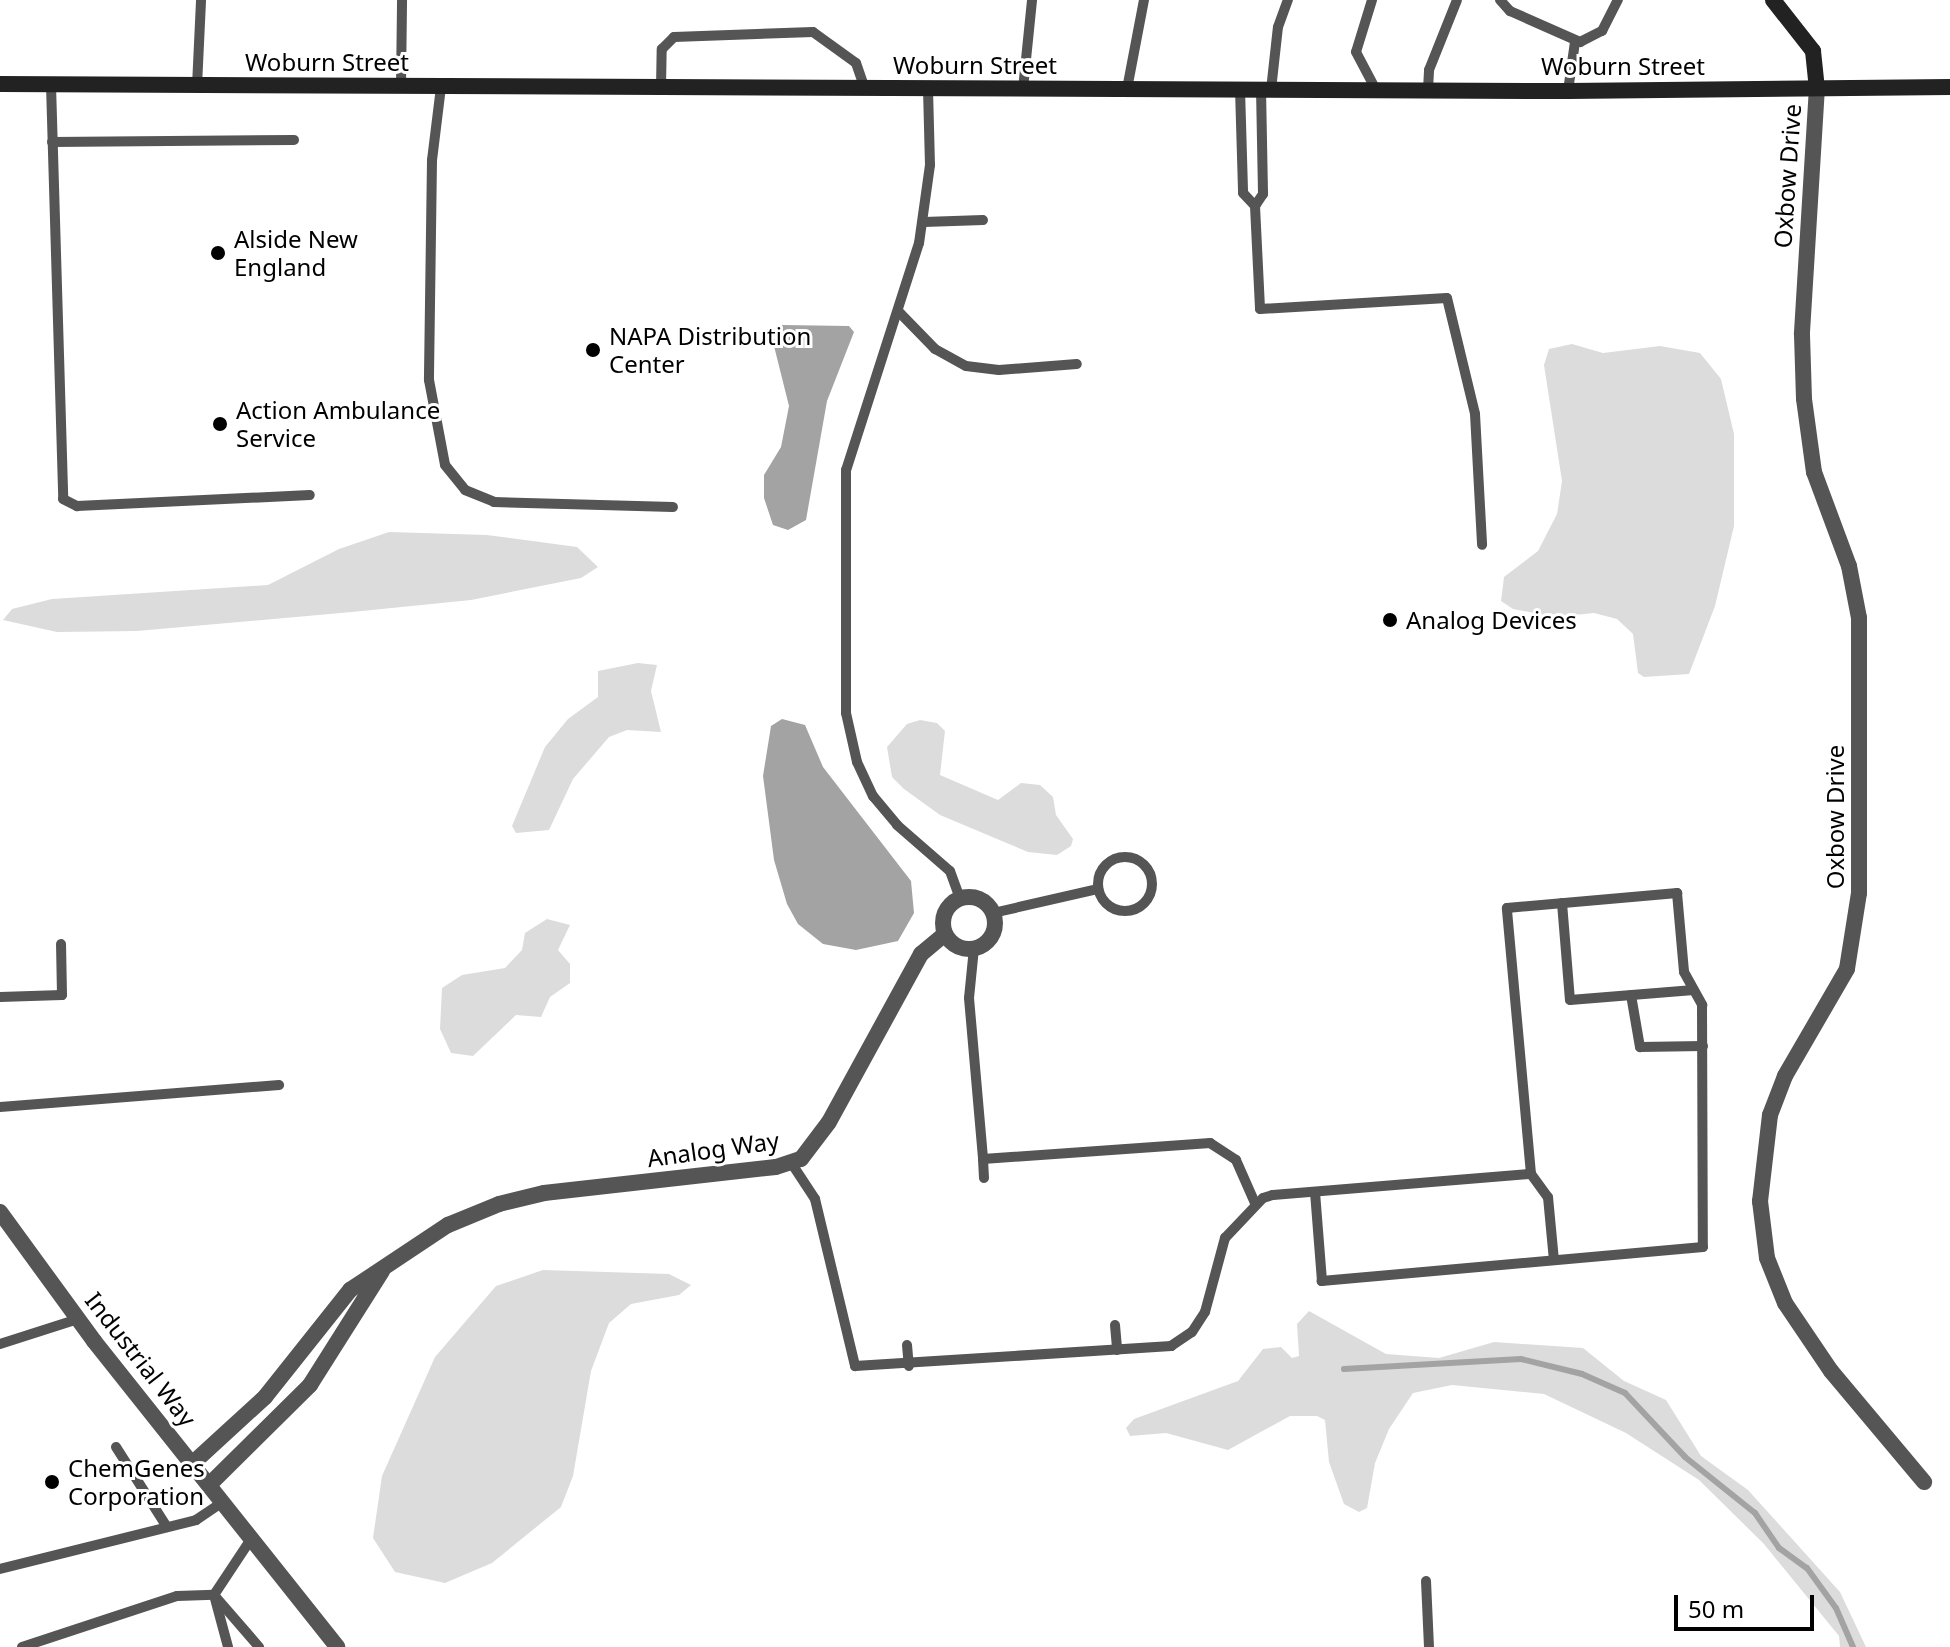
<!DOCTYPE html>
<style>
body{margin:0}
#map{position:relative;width:1950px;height:1647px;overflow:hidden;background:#fff;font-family:"Noto Sans",sans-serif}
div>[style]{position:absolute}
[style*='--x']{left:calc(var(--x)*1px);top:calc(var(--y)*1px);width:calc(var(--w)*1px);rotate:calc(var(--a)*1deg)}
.green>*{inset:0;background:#dcdcdc}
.water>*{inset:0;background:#a3a3a3}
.stream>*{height:6px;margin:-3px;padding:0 3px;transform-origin:3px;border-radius:3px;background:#a3a3a3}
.lane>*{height:10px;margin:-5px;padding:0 5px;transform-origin:5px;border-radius:5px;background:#555}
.lane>.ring{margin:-5px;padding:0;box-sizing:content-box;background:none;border:10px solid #555;border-radius:50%}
.street>*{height:16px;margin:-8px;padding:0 8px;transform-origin:8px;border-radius:8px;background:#555}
.street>.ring{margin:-8px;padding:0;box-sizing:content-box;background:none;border:16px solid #555;border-radius:50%}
.secondary>*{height:16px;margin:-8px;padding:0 8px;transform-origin:8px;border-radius:8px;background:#222}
.dots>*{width:22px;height:22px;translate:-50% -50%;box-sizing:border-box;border:4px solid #fff;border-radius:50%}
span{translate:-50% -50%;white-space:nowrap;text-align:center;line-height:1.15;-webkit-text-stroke:6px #fff;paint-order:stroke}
.street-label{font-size:24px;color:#000}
.poi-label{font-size:24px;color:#000}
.left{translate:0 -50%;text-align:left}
.scale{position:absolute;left:1674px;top:1595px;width:140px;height:36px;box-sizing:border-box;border:4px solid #000;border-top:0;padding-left:10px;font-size:24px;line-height:28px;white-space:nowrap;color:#000;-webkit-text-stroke:6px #fff;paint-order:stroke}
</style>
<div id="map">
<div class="green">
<div style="clip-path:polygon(1572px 344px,1603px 353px,1660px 346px,1700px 353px,1721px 379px,1734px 434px,1734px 526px,1715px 606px,1689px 674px,1644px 677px,1638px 673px,1633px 634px,1617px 619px,1594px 613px,1556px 617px,1513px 609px,1501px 601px,1504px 577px,1538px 551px,1557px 514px,1562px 481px,1544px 365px,1549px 349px)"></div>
<div style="clip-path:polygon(389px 532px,487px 535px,577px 547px,598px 567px,581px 578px,471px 600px,352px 612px,137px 631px,57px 632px,3px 620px,12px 609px,52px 599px,268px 585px,339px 549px)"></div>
<div style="clip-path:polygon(638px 663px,657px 665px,651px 691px,661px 732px,627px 730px,609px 737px,573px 779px,549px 830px,516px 833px,512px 826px,545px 747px,568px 719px,598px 697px,598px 671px)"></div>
<div style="clip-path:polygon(920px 720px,937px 723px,945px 731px,940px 775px,998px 800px,1021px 783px,1040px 785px,1053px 797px,1056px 815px,1073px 839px,1071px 846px,1057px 855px,1028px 852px,940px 815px,904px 789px,892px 777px,887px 747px,907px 724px)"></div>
<div style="clip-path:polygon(547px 919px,570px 925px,558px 950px,570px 964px,570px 983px,550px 997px,541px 1017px,516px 1015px,473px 1056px,451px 1053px,440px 1029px,442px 988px,462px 975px,505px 968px,522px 950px,525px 933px)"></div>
<div style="clip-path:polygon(543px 1270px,669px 1274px,691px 1285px,679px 1295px,631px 1304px,609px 1323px,591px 1371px,573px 1476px,561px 1507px,492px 1563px,445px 1583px,395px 1572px,373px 1538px,382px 1476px,435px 1357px,496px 1286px)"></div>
<div style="clip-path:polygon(1309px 1311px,1386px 1354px,1439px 1358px,1494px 1342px,1583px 1348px,1624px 1381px,1666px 1400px,1701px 1456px,1748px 1490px,1840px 1592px,1866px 1647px,1840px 1647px,1839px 1636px,1764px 1544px,1699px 1480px,1626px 1433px,1544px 1394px,1452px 1385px,1413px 1393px,1389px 1429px,1375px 1463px,1367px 1508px,1359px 1512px,1344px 1504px,1329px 1462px,1325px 1420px,1317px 1416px,1290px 1416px,1228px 1450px,1166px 1433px,1130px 1436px,1126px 1428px,1134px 1419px,1238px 1381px,1263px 1349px,1281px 1347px,1292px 1358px,1299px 1356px,1297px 1324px)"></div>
</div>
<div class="water">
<div style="clip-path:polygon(782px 325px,849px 326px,854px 332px,827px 401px,806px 520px,788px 530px,773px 525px,764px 498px,764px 475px,781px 447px,789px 406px,773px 342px)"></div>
<div style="clip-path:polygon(782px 719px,805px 725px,823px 767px,911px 881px,914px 913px,898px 941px,856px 950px,823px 944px,798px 924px,787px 904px,774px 860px,763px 776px,771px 726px)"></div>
</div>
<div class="stream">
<div style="--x:1344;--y:1369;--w:177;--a:-3.2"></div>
<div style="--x:1521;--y:1359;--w:63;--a:13.8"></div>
<div style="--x:1582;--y:1374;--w:47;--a:23.8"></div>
<div style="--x:1625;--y:1393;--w:88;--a:46.8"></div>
<div style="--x:1685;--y:1457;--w:90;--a:38.7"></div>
<div style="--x:1755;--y:1513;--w:42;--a:55.6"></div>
<div style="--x:1779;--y:1548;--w:34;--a:36"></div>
<div style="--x:1807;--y:1568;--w:49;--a:54.1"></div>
<div style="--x:1836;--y:1608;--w:43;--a:66.4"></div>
</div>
<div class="lane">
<div style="--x:1372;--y:0;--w:54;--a:107.1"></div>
<div style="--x:1356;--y:52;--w:43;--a:62.2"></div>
<div style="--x:1500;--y:0;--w:15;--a:48"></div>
<div style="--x:1510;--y:11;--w:77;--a:23.9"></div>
<div style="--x:1580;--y:42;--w:25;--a:-27"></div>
<div style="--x:1602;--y:31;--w:35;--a:-63"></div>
<div style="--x:51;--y:85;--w:414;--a:88.3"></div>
<div style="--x:63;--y:499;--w:16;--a:27"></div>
<div style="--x:77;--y:506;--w:233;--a:-2.7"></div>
<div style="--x:197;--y:86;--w:86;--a:-87.3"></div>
<div style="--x:401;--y:86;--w:86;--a:-89.3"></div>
<div style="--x:441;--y:87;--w:74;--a:97"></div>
<div style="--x:432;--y:160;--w:220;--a:90.8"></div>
<div style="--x:429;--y:380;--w:86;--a:79.3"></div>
<div style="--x:445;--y:465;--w:32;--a:51"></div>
<div style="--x:465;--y:490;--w:31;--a:22"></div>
<div style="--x:494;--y:502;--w:179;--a:1.6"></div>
<div style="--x:661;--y:88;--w:39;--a:-89"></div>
<div style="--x:662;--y:49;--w:17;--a:-45"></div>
<div style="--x:674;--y:37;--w:139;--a:-2.1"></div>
<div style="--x:813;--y:32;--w:53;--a:35.8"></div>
<div style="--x:856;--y:63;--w:28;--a:71"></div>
<div style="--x:928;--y:89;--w:76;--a:88.5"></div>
<div style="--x:930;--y:165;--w:79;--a:98"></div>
<div style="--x:919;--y:243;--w:238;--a:107.8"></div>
<div style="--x:846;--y:470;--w:243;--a:90"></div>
<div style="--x:846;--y:713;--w:50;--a:77.3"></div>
<div style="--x:857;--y:762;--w:38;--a:65"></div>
<div style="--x:873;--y:796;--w:38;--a:50"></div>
<div style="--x:897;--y:825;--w:70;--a:41"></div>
<div style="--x:950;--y:871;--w:29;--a:70"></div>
<div style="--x:1023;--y:89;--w:89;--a:-84.2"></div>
<div style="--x:1127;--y:89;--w:91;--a:-79.2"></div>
<div style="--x:1240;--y:89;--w:104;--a:88.3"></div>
<div style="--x:1243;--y:193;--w:18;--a:47"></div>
<div style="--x:1261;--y:89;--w:105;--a:88.9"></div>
<div style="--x:1263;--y:194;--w:14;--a:124"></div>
<div style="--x:1255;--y:206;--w:103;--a:87.2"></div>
<div style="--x:1260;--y:309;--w:187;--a:-3.4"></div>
<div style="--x:1447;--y:298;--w:119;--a:76.4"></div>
<div style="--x:1475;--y:414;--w:131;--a:86.9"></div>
<div style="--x:1271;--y:90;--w:63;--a:-83.7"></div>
<div style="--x:1278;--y:27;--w:29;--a:-70"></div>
<div style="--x:1428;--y:90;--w:20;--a:-87"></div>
<div style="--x:1429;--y:70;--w:75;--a:-68.2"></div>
<div style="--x:1568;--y:91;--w:49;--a:-81.9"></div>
<div style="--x:52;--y:142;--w:242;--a:-0.5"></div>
<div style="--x:924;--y:222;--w:59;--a:-1.9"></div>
<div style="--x:899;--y:312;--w:52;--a:45.8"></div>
<div style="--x:935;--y:349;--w:35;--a:29"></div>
<div style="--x:966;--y:366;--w:33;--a:7"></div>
<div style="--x:999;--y:370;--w:78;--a:-4.4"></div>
<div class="ring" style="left:1098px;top:857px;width:44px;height:44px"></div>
<div style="--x:1562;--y:903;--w:97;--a:85.3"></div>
<div style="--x:1570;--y:1000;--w:124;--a:-4.6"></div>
<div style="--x:993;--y:913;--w:108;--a:-12.9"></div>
<div style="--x:974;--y:948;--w:50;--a:95.7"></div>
<div style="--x:969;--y:998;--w:162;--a:85"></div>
<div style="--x:983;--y:1159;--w:228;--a:-4"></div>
<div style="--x:1210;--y:1143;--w:31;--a:33"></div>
<div style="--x:1236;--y:1160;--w:47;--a:66.2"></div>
<div style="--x:1631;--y:995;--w:53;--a:80.2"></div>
<div style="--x:1640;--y:1047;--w:63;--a:-0.9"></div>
<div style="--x:0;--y:997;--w:62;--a:-1.8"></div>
<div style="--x:62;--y:995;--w:51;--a:-91.1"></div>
<div style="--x:0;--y:1107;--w:280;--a:-4.5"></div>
<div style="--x:983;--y:1159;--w:19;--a:87"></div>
<div style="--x:792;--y:1164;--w:42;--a:56.7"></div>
<div style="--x:815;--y:1199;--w:172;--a:76.5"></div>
<div style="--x:855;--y:1366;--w:317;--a:-3.6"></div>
<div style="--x:1171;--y:1346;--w:25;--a:-34"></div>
<div style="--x:1192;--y:1332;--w:24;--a:-57"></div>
<div style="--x:1205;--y:1312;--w:77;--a:-74.9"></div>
<div style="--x:1225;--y:1238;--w:55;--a:-46.5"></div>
<div style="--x:1263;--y:1198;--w:10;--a:-17"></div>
<div style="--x:1273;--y:1195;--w:259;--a:-4.7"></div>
<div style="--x:1531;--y:1174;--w:267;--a:-95.2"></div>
<div style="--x:1507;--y:908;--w:171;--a:-5"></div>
<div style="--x:1677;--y:893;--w:79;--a:84.9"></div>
<div style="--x:1684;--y:972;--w:38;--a:61"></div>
<div style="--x:1702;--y:1005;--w:242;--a:89.8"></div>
<div style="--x:1703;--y:1247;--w:383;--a:174.9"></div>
<div style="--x:1322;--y:1281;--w:89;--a:-94.5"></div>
<div style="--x:1531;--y:1174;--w:29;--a:54"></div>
<div style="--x:1548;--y:1197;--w:63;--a:84.6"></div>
<div style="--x:1115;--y:1325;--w:25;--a:85"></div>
<div style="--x:0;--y:1344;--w:82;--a:-17.8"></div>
<div style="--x:907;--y:1345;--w:21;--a:85"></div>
<div style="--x:116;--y:1447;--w:95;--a:57.5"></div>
<div style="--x:251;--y:1539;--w:67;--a:123.5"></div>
<div style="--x:214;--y:1595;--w:69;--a:49.1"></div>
<div style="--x:0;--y:1569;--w:202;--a:-14"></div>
<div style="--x:196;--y:1520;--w:32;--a:-34"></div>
<div style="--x:1426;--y:1581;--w:66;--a:87.4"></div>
<div style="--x:22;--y:1647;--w:163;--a:-18.2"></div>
<div style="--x:177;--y:1596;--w:37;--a:-2"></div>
<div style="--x:214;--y:1595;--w:54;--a:74.9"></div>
</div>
<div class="street">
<div style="--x:1817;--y:87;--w:248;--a:93.5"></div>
<div style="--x:1802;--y:335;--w:64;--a:88.2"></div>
<div style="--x:1804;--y:399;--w:74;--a:82.2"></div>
<div style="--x:1814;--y:472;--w:100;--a:69.6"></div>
<div style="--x:1849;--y:566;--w:53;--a:79.1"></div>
<div style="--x:1859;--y:618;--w:275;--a:90"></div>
<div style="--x:1859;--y:893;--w:77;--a:99"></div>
<div style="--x:1847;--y:969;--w:124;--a:120.1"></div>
<div style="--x:1785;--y:1076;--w:42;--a:111"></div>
<div style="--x:1770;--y:1115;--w:87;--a:96.6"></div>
<div style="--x:1760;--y:1201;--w:57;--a:83"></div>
<div style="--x:1767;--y:1258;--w:48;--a:68.2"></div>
<div style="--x:1785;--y:1303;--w:82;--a:55.9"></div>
<div style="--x:1831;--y:1371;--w:145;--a:50"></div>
<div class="ring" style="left:943px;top:897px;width:36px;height:36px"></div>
<div style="--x:0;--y:1212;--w:160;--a:53.9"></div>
<div style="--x:94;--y:1341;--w:391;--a:51.5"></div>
<div style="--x:193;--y:1463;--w:98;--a:-42.5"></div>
<div style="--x:265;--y:1397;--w:137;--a:-51.5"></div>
<div style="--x:350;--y:1290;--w:118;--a:-33.6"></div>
<div style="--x:448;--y:1225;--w:55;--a:-22.4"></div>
<div style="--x:499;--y:1204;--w:46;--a:-13.7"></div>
<div style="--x:544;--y:1193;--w:233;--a:-6.4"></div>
<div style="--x:776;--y:1167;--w:26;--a:-18"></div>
<div style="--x:801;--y:1159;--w:46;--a:-52.9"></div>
<div style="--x:829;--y:1122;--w:192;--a:-61.3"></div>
<div style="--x:921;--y:954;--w:31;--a:-40"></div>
<div style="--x:210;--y:1484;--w:141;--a:-44.7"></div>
<div style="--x:310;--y:1385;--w:135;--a:-57.7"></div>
</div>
<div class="secondary">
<div style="--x:1773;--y:0;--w:65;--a:51.9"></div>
<div style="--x:1813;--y:51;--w:36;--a:84"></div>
<div style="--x:0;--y:84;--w:1568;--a:0.26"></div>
<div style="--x:1568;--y:91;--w:382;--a:-0.6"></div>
</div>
<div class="dots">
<div style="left:218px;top:253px;background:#000"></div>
<div style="left:593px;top:350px;background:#000"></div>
<div style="left:220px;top:424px;background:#000"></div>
<div style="left:1390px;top:620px;background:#000"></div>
<div style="left:52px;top:1482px;background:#000"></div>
</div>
<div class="street-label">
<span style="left:327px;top:62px">Woburn Street</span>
<span style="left:975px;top:65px">Woburn Street</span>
<span style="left:1623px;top:66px">Woburn Street</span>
<span style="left:1787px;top:176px;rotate:-86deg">Oxbow Drive</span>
<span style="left:1835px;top:817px;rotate:-90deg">Oxbow Drive</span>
<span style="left:713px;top:1149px;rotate:-8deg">Analog Way</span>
<span style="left:141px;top:1359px;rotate:52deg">Industrial Way</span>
</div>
<div class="poi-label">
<span class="left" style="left:234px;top:253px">Alside New<br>England</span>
<span class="left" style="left:609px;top:350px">NAPA Distribution<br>Center</span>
<span class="left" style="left:236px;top:424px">Action Ambulance<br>Service</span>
<span class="left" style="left:1406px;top:620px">Analog Devices</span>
<span class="left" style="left:68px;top:1482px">ChemGenes<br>Corporation</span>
</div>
<div class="scale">50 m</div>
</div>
